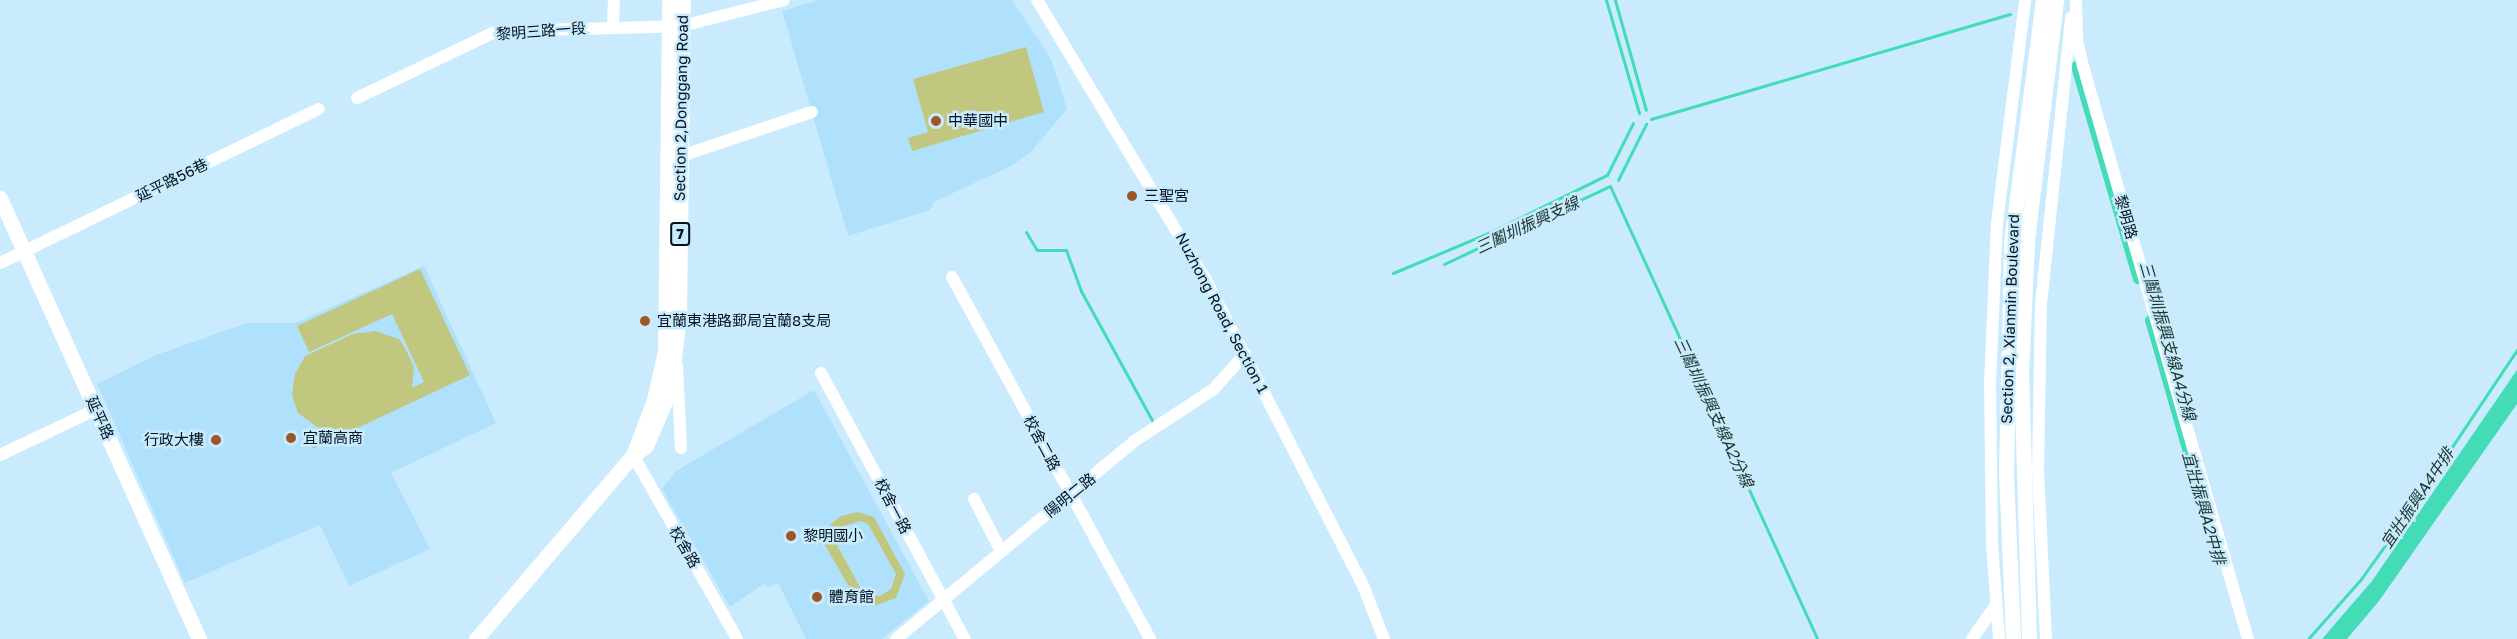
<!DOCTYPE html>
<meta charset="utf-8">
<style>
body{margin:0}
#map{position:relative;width:2517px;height:639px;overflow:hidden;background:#caebfd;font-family:"Golos Text","Noto Sans TC",sans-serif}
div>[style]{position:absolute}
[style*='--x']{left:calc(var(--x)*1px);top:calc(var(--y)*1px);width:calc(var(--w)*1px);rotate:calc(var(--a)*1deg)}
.built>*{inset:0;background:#afe1fd}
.green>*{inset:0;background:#c1c77e}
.water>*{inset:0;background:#43dcb7}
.stream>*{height:3px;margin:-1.5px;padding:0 1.5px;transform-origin:1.5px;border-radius:1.5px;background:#43dcb7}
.canal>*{height:10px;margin:-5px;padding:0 5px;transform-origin:5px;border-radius:5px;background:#43dcb7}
.minor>*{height:12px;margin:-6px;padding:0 6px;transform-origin:6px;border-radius:6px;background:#fff}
.major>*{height:15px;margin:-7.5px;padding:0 7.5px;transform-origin:7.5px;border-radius:7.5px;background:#fff}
.dots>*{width:16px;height:16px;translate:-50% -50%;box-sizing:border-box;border:3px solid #caebfd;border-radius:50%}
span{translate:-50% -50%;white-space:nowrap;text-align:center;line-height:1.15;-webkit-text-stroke:5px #caebfd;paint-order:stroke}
.shield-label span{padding:2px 4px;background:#caebfd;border:2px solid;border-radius:4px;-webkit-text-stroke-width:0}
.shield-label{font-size:14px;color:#00131e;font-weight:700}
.street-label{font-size:15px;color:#00131e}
.poi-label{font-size:15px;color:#00131e}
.left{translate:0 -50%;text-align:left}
.right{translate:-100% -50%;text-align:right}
.water-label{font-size:16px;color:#1b342c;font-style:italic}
</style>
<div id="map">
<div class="built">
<div style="clip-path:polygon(819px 0,1012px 0,1051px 59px,1067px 109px,1031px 152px,1011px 166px,934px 202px,930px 210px,848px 236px,782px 11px)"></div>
<div style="clip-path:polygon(424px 266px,496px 423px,391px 473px,430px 549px,349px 586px,320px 525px,185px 583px,97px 384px,156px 355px,247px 323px,295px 323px)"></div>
<div style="clip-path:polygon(814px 390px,929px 601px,882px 639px,806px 639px,778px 583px,767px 588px,765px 583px,730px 607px,662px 489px,676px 471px)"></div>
</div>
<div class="green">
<div style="clip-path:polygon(1026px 47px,1044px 112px,912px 151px,908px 138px,928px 132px,913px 79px)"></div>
<div style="clip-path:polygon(420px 269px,470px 375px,313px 449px,307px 437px,321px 430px,298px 413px,292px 395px,295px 374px,305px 356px,353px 334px,375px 331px,399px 339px,405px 348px,414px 367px,412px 388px,424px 382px,392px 314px,309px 352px,297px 326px)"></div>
<div style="clip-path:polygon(evenodd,858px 512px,874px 517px,905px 574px,896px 598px,874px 606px,857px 601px,818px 533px,824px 527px,828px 532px,831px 524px,841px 516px,858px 512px,860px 521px,868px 524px,896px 574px,891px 589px,880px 596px,863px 593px,836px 543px,841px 527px,860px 521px)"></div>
</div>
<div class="water">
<div style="clip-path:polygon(2517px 370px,2517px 404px,2379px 601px,2347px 639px,2322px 639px,2372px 581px)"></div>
</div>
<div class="stream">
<div style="--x:1606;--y:0;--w:118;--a:73.7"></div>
<div style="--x:1615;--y:0;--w:114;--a:74.3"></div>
<div style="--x:1651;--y:119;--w:374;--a:-16.3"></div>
<div style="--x:1618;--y:180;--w:63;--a:-63.4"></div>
<div style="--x:1026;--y:232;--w:21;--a:59"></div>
<div style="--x:1037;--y:250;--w:29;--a:0"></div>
<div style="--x:1066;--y:250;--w:44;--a:69.9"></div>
<div style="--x:1081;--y:291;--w:149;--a:61.2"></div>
<div style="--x:1444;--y:264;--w:183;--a:-25.2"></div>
<div style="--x:1610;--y:186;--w:498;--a:65.4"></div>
<div style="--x:1393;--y:273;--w:108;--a:-22.8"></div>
<div style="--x:1493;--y:231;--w:127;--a:-26.2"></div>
<div style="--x:1607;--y:175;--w:58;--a:-63.4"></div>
<div style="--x:2308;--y:639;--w:80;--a:-48.5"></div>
<div style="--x:2361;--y:579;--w:65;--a:-54.4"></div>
<div style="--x:2399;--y:526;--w:212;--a:-56.2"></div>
</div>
<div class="canal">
<div style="--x:2076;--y:66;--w:222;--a:73.8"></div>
<div style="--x:2150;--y:320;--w:242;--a:74"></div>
</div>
<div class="minor">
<div style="--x:1037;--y:0;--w:325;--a:58.9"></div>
<div style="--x:1205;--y:278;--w:348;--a:62.8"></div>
<div style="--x:1364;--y:588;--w:55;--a:68.6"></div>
<div style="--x:2076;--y:0;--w:40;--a:88.6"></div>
<div style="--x:2077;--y:40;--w:27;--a:77"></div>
<div style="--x:2083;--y:66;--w:596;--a:73.94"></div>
<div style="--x:613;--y:27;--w:27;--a:-88"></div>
<div style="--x:357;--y:98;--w:155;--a:-25.6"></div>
<div style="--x:497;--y:31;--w:185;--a:-1.5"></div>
<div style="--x:682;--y:26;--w:105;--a:-14.3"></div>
<div style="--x:681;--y:156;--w:138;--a:-18.6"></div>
<div style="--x:0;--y:263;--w:354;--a:-25.8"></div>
<div style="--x:952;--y:277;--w:413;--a:61.3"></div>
<div style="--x:677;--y:366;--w:82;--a:87.2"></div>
<div style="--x:821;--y:373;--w:302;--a:61.6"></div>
<div style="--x:0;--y:455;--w:107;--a:-25.4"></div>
<div style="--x:633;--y:455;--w:211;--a:60.5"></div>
<div style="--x:974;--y:499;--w:59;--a:62.6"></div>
<div style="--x:896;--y:639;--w:308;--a:-39.7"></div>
<div style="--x:1133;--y:442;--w:97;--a:-33.2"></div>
<div style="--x:1214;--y:389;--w:47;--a:-48.5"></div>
<div style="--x:1972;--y:639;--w:40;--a:-55.1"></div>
<div style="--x:1999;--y:639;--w:95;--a:-94.2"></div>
<div style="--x:1992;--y:544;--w:161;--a:-90.7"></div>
<div style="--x:1990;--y:383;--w:160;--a:-87.5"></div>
<div style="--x:1997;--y:223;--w:225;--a:-82.8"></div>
<div style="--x:2046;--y:639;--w:168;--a:-92.7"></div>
<div style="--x:2038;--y:471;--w:167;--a:-89"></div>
<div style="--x:2041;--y:304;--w:288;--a:-84"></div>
</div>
<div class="major">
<div style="--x:0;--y:198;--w:484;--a:65.7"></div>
<div style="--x:633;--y:455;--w:59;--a:-69.1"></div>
<div style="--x:654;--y:400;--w:50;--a:-77.3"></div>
<div style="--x:665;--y:351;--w:351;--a:-89.3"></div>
<div style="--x:476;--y:639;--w:242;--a:-49.5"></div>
<div style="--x:633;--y:455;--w:16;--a:-35"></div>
<div style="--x:646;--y:446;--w:61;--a:-66.8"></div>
<div style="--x:670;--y:390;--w:74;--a:-83"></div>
<div style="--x:679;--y:317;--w:317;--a:-89.3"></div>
<div style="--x:2013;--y:639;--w:167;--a:-92.4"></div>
<div style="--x:2006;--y:472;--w:229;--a:-88.7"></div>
<div style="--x:2011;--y:243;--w:245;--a:-82.5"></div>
<div style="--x:2029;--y:639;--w:265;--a:-91.7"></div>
<div style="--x:2021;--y:374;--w:134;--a:-87.4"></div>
<div style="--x:2027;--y:240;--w:242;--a:-83.1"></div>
</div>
<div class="dots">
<div style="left:936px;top:121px;background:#9b5728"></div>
<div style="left:1132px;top:196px;background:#9b5728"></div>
<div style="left:645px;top:321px;background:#9b5728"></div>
<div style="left:291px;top:438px;background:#9b5728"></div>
<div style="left:216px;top:440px;background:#9b5728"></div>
<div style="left:791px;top:536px;background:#9b5728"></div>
<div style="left:817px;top:597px;background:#9b5728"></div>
</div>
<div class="shield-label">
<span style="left:680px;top:234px">7</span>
</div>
<div class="street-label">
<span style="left:541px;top:31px;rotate:-4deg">黎明三路一段</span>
<span style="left:681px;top:108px;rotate:-89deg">Section 2,Donggang Road</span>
<span style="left:172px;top:180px;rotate:-26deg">延平路56巷</span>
<span style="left:2126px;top:217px;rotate:74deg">黎明路</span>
<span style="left:1222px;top:313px;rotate:62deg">Nuzhong Road, Section 1</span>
<span style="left:2010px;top:319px;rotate:-88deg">Section 2, Xianmin Boulevard</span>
<span style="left:100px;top:418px;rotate:66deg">延平路</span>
<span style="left:1042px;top:443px;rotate:62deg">校舍二路</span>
<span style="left:1070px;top:495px;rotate:-39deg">陽明二路</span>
<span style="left:893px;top:506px;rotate:62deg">校舍一路</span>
<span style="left:685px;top:547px;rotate:60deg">校舍路</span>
</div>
<div class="poi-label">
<span class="left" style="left:948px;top:121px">中華國中</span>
<span class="left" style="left:1144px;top:196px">三聖宮</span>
<span class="left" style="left:657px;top:321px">宜蘭東港路郵局宜蘭8支局</span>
<span class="left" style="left:303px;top:438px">宜蘭高商</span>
<span class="right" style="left:204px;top:440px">行政大樓</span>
<span class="left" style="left:803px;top:536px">黎明國小</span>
<span class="left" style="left:829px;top:597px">體育館</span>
</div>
<div class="water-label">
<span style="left:1527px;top:225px;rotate:-25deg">三鬮圳振興支線</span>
<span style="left:2168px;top:341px;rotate:74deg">三鬮圳振興支線A4分線</span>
<span style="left:1714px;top:412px;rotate:65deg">三鬮圳振興支線A2分線</span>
<span style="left:2417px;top:498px;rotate:-56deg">宜壯振興A4中排</span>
<span style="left:2204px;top:508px;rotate:74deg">宜壯振興A2中排</span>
</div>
</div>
